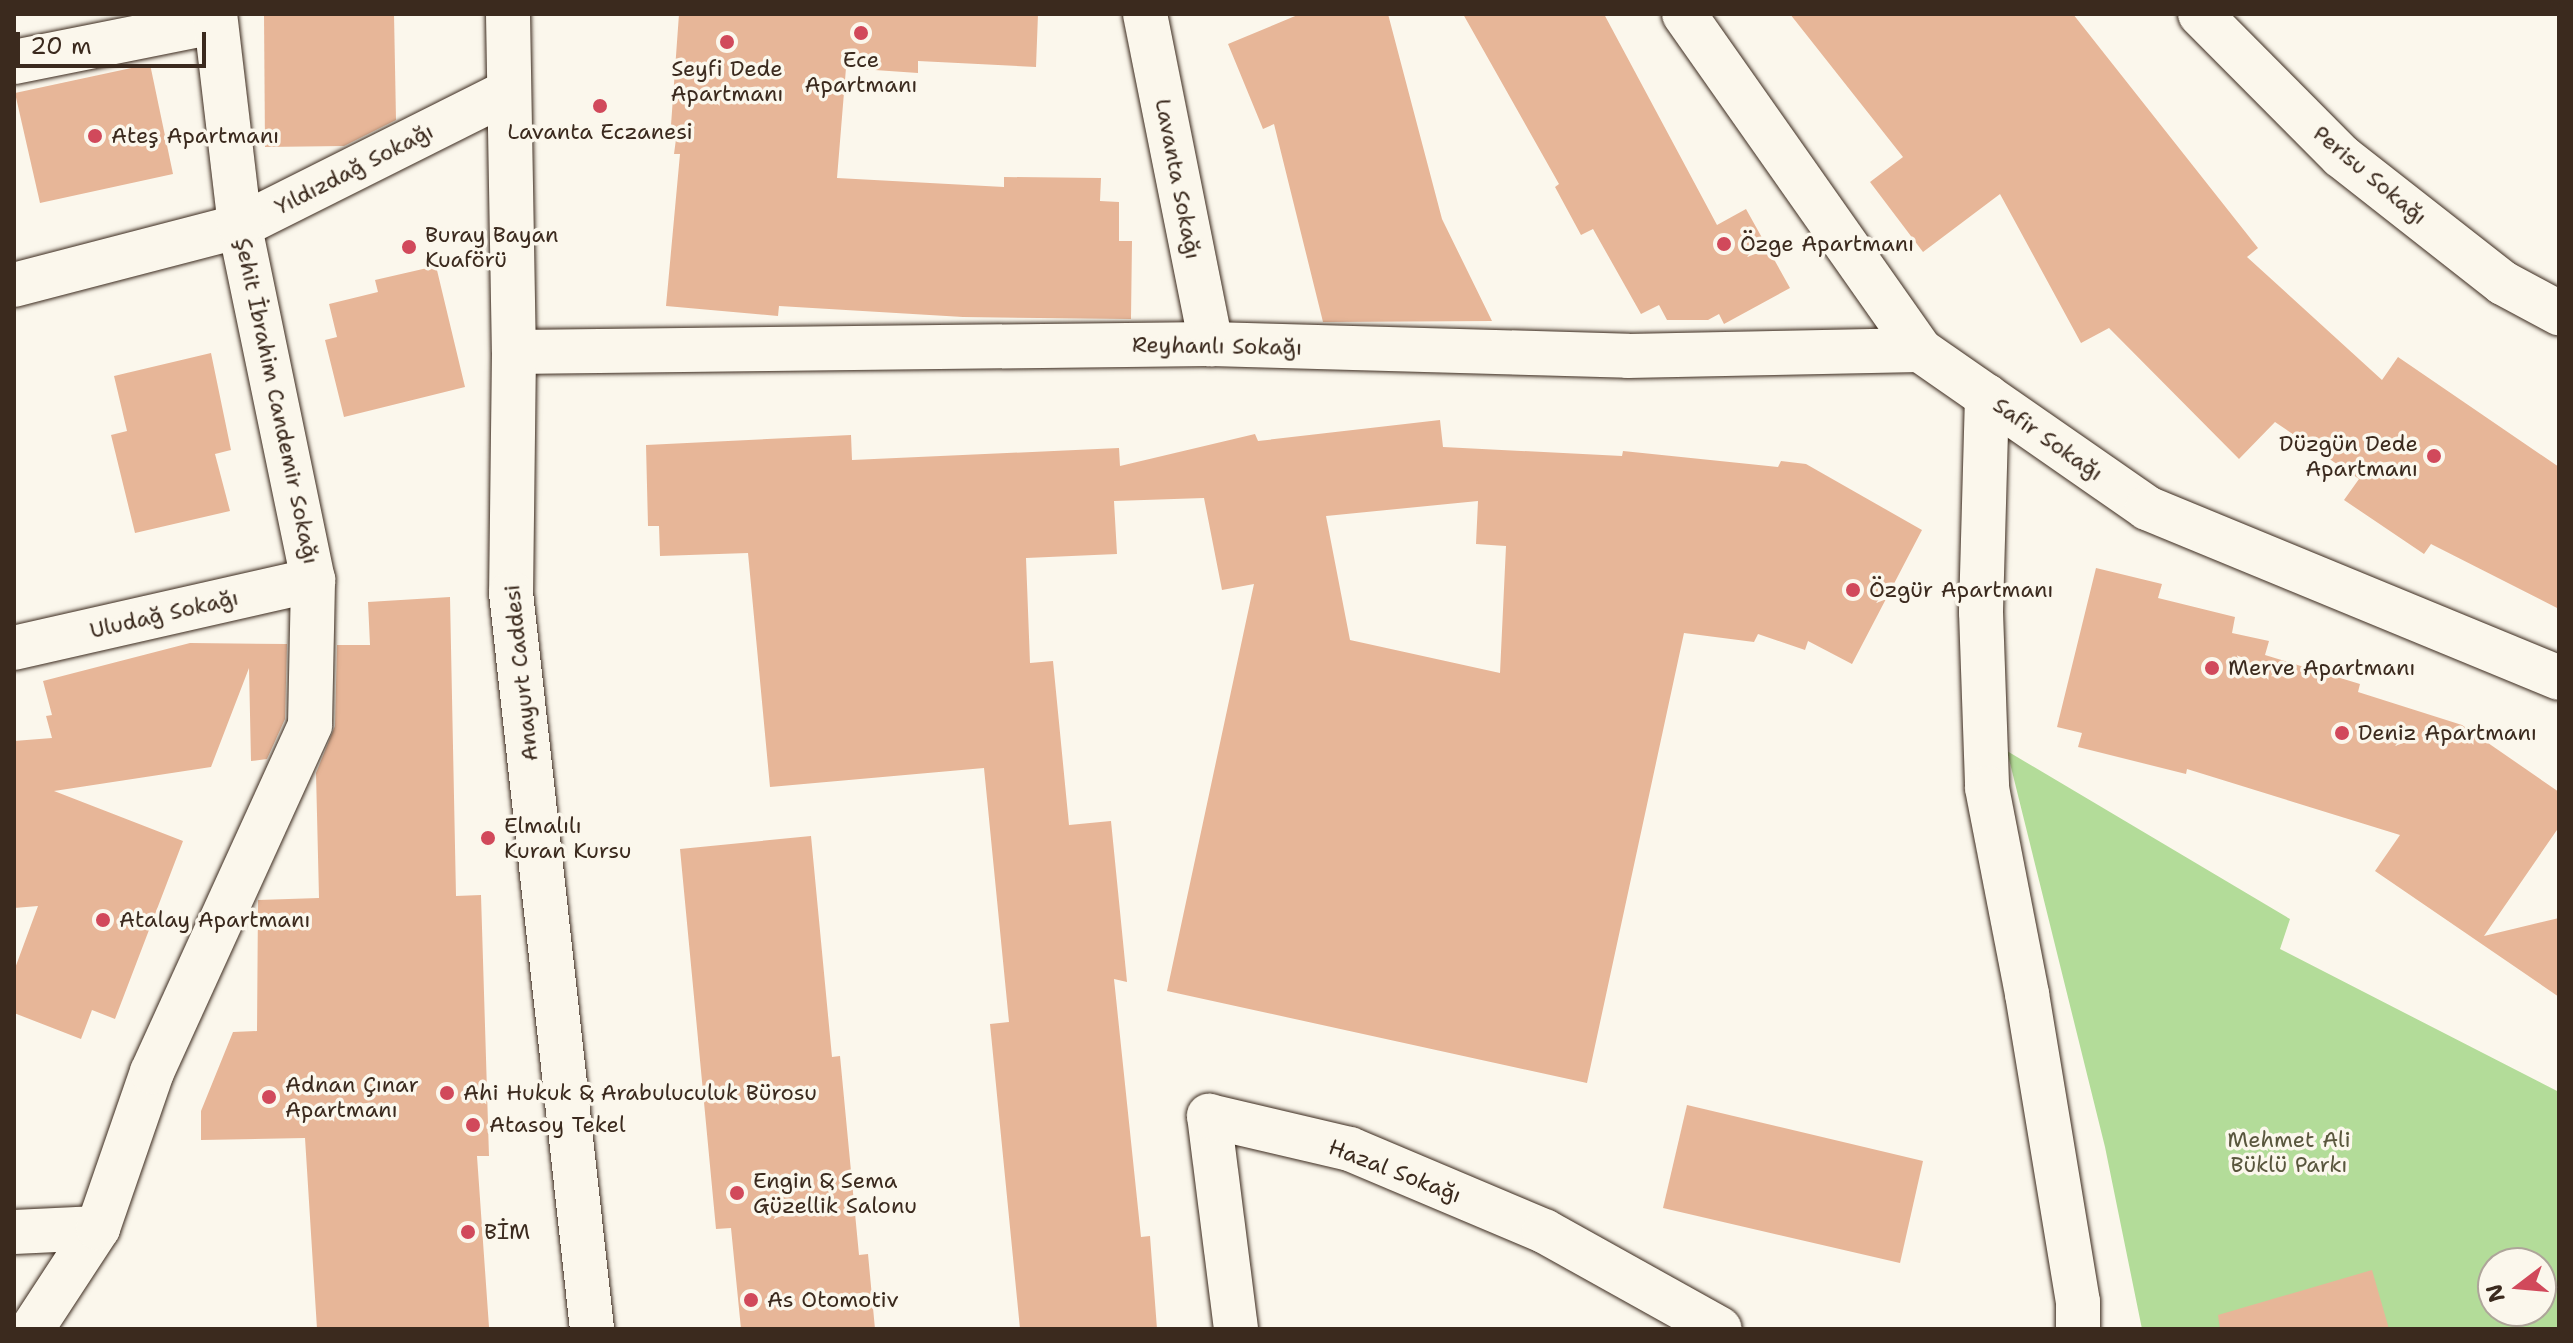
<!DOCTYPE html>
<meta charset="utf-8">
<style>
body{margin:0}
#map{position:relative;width:2573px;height:1343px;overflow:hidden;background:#fbf7ec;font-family:"Shantell Sans",sans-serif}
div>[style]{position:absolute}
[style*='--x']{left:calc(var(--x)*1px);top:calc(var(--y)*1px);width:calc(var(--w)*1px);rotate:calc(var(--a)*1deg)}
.green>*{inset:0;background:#b3dc99}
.building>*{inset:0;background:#e7b698}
.roads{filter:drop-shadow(0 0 2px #3b2a1e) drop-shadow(0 0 2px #3b2a1e)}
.minor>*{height:44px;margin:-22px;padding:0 22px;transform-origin:22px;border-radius:22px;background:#fbf7ec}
.tertiary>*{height:44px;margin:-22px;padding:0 22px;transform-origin:22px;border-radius:22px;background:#fbf7ec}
.dots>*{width:22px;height:22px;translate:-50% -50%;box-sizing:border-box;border:4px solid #fbf7ec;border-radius:50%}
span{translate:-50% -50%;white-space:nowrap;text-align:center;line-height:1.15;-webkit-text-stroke:7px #fbf7ec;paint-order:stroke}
.poi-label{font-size:22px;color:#3b2a1e}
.left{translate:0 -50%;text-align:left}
.right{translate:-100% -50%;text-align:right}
.street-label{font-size:22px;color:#3b2a1e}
.park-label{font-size:22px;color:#59563d}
.frame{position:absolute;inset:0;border:16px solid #3b2a1e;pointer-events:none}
.north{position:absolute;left:2477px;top:1247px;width:80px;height:80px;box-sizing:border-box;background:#fbf7ec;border:2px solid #aea59a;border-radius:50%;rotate:254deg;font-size:22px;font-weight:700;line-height:32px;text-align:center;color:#3b2a1e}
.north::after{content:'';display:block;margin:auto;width:28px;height:36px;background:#d1495b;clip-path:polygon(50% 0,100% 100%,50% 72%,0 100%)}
.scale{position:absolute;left:16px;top:32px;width:190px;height:36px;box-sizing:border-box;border:4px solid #3b2a1e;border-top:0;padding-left:10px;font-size:24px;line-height:28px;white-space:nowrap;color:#3b2a1e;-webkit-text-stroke:6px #fbf7ec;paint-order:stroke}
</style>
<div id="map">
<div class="green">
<div style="clip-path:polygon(evenodd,2007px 751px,2290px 919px,2280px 949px,2559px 1092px,2559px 1329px,2142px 1329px,2105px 1147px,2007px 751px,2493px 1263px,2541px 1263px,2541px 1311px,2493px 1311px,2493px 1263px)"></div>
</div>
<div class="building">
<div style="clip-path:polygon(264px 14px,394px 14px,396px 120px,344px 146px,265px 147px)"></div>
<div style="clip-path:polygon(679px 14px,1038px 14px,1036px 67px,918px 61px,918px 73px,846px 68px,837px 178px,1004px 187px,1004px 177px,1101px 178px,1100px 201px,1119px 202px,1119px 241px,1132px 241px,1131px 319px,963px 317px,779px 306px,778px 316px,666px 306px,680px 154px,674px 154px,676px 139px,670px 139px)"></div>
<div style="clip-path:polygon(1300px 14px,1388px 14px,1442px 219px,1492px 321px,1323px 322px,1274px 124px,1263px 129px,1228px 44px)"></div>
<div style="clip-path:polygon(1463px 14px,1604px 14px,1717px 225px,1746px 209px,1790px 288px,1724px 324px,1719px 314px,1708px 320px,1667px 320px,1659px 305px,1641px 314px,1593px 229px,1581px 235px,1555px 187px,1559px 184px)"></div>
<div style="clip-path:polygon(1790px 14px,2073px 14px,2258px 248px,2247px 257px,2382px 380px,2398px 357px,2559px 467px,2559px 609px,2431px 544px,2424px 554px,2344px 500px,2359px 479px,2275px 422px,2239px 459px,2109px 328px,2081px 343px,2000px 194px,1923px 252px,1870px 182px,1903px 157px)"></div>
<div style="clip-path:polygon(150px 64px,173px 174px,40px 203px,15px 93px)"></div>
<div style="clip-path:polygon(436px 266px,465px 387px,344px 417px,325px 340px,337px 337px,329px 304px,378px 292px,375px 280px)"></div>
<div style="clip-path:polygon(211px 353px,231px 450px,215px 454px,230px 511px,135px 533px,111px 435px,127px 431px,114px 376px)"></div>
<div style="clip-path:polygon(evenodd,1440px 420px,1443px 447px,1622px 456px,1623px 451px,1778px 467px,1781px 461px,1806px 464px,1922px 530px,1852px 664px,1808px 641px,1805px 650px,1758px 634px,1754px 642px,1684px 633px,1587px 1083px,1167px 991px,1254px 584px,1222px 590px,1204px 498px,1114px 501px,1117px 554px,1026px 558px,1030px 663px,1053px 661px,1069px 825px,1111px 821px,1127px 982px,1114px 979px,1141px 1237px,1150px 1236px,1157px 1329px,1020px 1329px,990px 1024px,1009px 1022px,984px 768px,770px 787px,748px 553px,660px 556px,659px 526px,648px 526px,646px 445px,851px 435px,852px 460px,1119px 448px,1120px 466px,1255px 434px,1258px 441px,1440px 420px,1478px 501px,1476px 544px,1506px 546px,1500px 673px,1350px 640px,1326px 516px,1478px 501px)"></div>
<div style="clip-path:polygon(2096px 568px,2162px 584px,2158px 598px,2235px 617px,2232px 633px,2269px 641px,2265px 655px,2360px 684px,2358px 692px,2462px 725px,2559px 792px,2559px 827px,2484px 936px,2559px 918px,2559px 997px,2375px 871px,2400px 835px,2187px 769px,2186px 774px,2078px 747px,2082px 733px,2057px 727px)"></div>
<div style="clip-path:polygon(450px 597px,456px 896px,481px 895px,489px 1156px,477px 1156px,489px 1327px,317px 1329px,305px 1138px,201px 1140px,201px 1111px,233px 1032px,257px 1031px,258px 900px,319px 898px,316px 773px,335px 726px,337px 645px,370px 645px,368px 602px)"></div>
<div style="clip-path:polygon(190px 643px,287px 644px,285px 719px,267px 759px,251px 761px,249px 668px,211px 767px,54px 791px,183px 841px,115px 1019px,92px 1010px,81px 1039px,14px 1013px,14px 971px,38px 906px,14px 908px,14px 741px,52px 738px,46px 716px,52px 715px,43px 681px)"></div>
<div style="clip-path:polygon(811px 836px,832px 1057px,840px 1056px,859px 1255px,868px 1254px,875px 1329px,741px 1329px,731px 1228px,716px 1229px,680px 849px)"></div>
<div style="clip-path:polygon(1687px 1105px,1923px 1161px,1900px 1263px,1663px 1208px)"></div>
<div style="clip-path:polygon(2372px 1270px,2389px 1329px,2220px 1329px,2218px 1315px)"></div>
</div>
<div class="roads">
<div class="minor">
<div style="--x:1145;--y:14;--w:337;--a:78.7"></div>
<div style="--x:1684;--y:14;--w:411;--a:54.9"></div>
<div style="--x:1920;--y:350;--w:277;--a:34.8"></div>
<div style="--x:2147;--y:508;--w:446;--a:22.4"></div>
<div style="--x:2200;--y:14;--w:200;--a:45.2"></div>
<div style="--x:2341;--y:156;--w:206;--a:38.1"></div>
<div style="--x:2503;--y:283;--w:64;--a:28.2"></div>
<div style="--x:14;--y:62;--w:205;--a:-11.3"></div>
<div style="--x:14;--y:285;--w:234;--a:-14.6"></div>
<div style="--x:240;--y:226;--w:297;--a:-26.6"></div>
<div style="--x:514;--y:352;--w:697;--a:-0.66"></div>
<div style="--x:1211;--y:344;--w:417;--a:1.6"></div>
<div style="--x:1628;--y:356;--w:292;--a:-1.2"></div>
<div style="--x:1987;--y:396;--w:216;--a:91.6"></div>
<div style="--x:1981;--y:612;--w:176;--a:88"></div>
<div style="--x:1987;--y:788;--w:210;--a:79"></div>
<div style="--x:2027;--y:994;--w:312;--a:80.6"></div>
<div style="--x:2078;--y:1302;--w:27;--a:90"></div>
<div style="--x:14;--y:648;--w:307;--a:-12.8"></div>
<div style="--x:14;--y:1232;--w:84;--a:-2.7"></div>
<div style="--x:32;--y:1329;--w:121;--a:-56.8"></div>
<div style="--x:98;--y:1228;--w:165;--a:-70.9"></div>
<div style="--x:152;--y:1072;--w:381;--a:-65.5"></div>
<div style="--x:310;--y:725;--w:145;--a:-88.8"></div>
<div style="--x:313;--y:580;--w:361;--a:-101.7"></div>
<div style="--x:240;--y:226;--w:213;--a:-96.7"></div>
<div style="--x:1236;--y:1329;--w:215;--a:-97.2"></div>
<div style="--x:1209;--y:1116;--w:145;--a:13.2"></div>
<div style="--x:1350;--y:1149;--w:211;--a:22.9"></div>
<div style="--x:1544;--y:1231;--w:201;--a:29.1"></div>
</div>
<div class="tertiary">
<div style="--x:508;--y:14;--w:338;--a:89"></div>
<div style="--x:514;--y:352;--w:241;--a:90.7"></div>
<div style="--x:511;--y:593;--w:740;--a:83.72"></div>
</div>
</div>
<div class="dots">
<div style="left:861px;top:33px;background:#d1495b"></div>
<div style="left:727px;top:42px;background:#d1495b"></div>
<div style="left:600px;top:106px;background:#d1495b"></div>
<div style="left:95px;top:136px;background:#d1495b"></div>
<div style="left:1724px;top:244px;background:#d1495b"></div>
<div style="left:409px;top:247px;background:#d1495b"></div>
<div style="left:2434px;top:456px;background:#d1495b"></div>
<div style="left:1853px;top:590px;background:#d1495b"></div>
<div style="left:2212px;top:668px;background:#d1495b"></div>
<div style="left:2342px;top:733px;background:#d1495b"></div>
<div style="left:488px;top:838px;background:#d1495b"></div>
<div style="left:103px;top:920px;background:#d1495b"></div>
<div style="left:447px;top:1093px;background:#d1495b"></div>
<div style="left:269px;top:1097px;background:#d1495b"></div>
<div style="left:473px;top:1125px;background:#d1495b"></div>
<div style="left:737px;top:1193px;background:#d1495b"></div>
<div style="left:468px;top:1232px;background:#d1495b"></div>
<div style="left:751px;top:1300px;background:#d1495b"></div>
</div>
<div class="poi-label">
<span style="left:861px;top:72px">Ece<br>Apartmanı</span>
<span style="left:727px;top:81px">Seyfi Dede<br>Apartmanı</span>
<span style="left:600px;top:132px">Lavanta Eczanesi</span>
<span class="left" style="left:111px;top:136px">Ateş Apartmanı</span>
<span class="left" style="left:425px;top:247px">Buray Bayan<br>Kuaförü</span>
<span class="left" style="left:1740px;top:244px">Özge Apartmanı</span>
<span class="right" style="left:2418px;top:456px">Düzgün Dede<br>Apartmanı</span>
<span class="left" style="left:1869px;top:590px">Özgür Apartmanı</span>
<span class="left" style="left:2228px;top:668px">Merve Apartmanı</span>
<span class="left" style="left:2358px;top:733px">Deniz Apartmanı</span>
<span class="left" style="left:504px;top:838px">Elmalılı<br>Kuran Kursu</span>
<span class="left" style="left:119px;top:920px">Atalay Apartmanı</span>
<span class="left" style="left:285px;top:1097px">Adnan Çınar<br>Apartmanı</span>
<span class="left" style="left:463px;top:1093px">Ahi Hukuk &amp; Arabuluculuk Bürosu</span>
<span class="left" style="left:489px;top:1125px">Atasoy Tekel</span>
<span class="left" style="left:753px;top:1193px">Engin &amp; Sema<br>Güzellik Salonu</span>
<span class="left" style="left:484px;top:1232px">BİM</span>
<span class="left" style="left:767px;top:1300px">As Otomotiv</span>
</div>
<div class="street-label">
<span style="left:354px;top:169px;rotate:-27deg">Yıldızdağ Sokağı</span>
<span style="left:2370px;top:175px;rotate:40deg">Perisu Sokağı</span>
<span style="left:1178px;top:179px;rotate:79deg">Lavanta Sokağı</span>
<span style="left:1217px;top:346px;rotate:1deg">Reyhanlı Sokağı</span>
<span style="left:277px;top:401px;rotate:78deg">Şehit İbrahim Candemir Sokağı</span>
<span style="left:2048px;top:439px;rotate:35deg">Safir Sokağı</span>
<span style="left:164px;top:614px;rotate:-13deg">Uludağ Sokağı</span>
<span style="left:521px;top:673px;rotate:-96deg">Anayurt Caddesi</span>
<span style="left:1395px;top:1171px;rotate:21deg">Hazal Sokağı</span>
</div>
<div class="park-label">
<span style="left:2289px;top:1152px">Mehmet Ali<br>Büklü Parkı</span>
</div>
<div class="frame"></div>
<div class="north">N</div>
<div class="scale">20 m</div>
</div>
